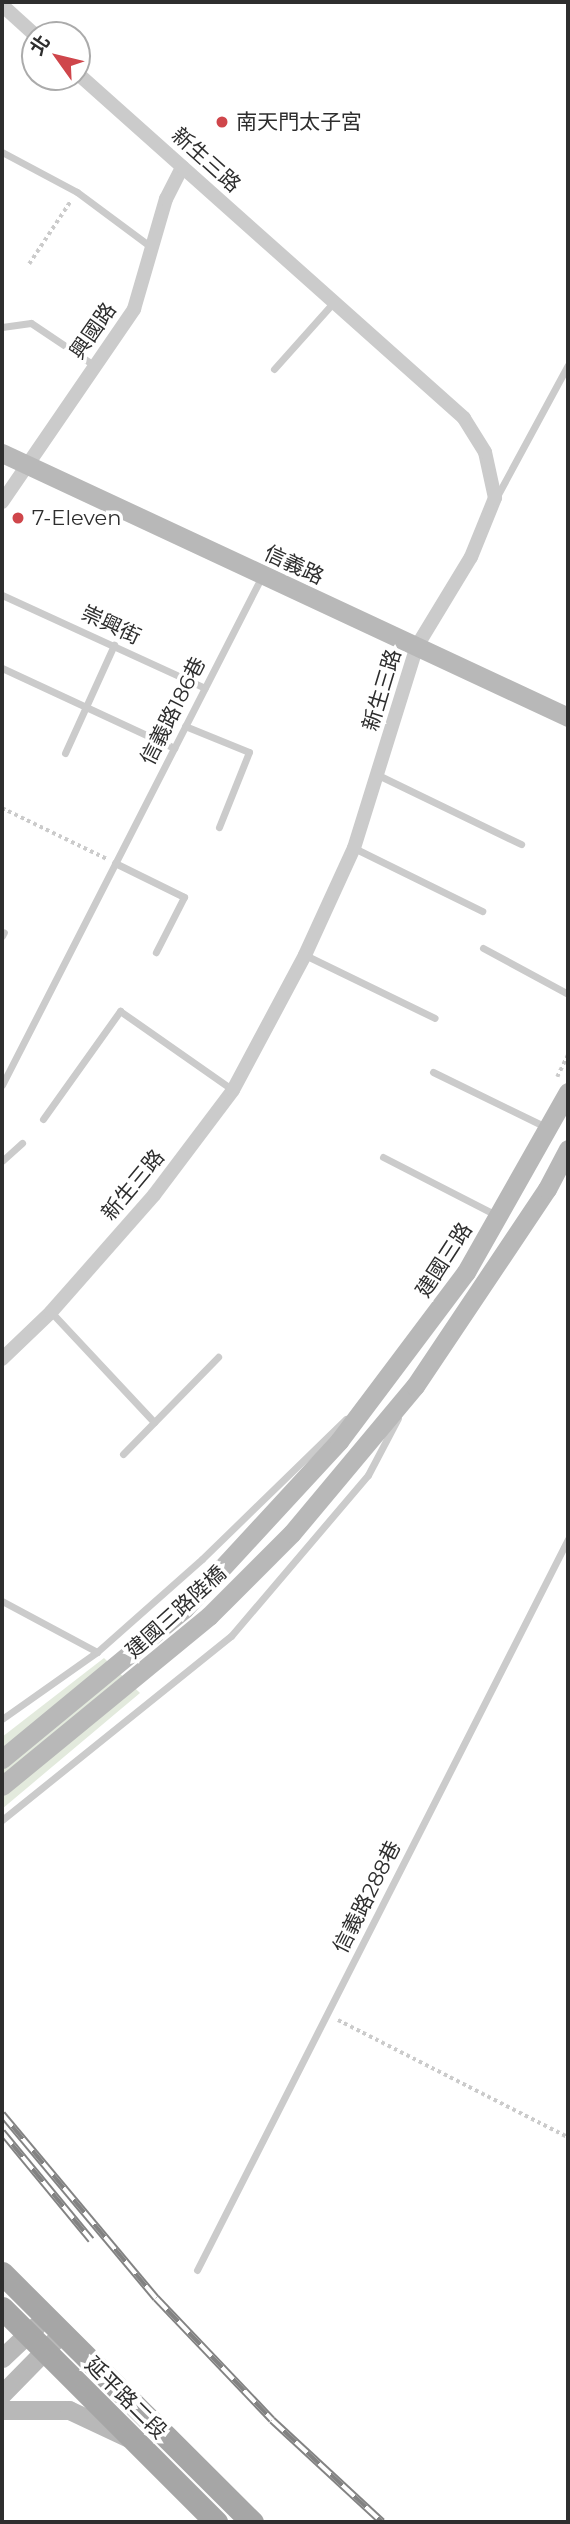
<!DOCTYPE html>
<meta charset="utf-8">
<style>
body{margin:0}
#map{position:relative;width:570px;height:2524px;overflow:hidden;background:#fff;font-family:Montserrat,"Noto Sans TC",sans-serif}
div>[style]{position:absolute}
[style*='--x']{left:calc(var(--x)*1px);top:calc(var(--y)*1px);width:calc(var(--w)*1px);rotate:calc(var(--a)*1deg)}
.green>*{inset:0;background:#e3eadd}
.path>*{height:3.5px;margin-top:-1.75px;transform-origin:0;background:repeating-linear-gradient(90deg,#cbcbcb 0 3.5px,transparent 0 7px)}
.lane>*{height:7px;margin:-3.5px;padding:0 3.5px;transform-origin:3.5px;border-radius:3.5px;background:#cbcbcb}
.street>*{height:14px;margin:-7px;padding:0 7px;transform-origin:7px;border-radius:7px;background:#cbcbcb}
.secondary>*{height:19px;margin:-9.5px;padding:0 9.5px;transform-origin:9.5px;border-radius:9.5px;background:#b8b8b8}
.primary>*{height:23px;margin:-11.5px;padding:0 11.5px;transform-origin:11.5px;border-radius:11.5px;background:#a6a6a6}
.rail>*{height:8px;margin-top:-4px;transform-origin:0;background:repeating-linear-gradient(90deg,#fff 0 16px,#838383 0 32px);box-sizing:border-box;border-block:2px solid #838383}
.dots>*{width:19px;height:19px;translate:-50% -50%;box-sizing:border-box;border:4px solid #fff;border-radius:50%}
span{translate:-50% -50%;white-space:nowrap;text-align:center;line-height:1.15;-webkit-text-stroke:7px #fff;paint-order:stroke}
.poi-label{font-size:21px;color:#2e2e2e}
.left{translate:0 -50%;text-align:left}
.street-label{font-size:21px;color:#2e2e2e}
.frame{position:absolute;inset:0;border:4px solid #2e2e2e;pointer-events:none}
.north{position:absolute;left:21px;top:21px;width:70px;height:70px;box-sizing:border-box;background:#fff;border:2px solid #ababab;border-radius:50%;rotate:304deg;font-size:19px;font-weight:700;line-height:28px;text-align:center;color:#2e2e2e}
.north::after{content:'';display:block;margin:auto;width:24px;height:32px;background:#cf464b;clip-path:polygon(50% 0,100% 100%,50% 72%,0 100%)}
</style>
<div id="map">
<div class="green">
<div style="clip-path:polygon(104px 1658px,140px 1693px,2px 1809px,2px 1737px)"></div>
</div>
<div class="path">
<div style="--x:29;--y:264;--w:74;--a:-56.5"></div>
<div style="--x:2;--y:808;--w:117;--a:25.9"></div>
<div style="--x:557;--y:1077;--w:25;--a:-64"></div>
<div style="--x:338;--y:2020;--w:258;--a:27"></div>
</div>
<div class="lane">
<div style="--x:2;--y:152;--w:85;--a:28.1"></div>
<div style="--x:77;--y:192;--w:92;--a:36.6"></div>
<div style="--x:2;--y:327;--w:29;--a:-8"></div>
<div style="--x:31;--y:323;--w:77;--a:33.9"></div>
<div style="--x:274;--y:369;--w:90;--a:-48.2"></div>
<div style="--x:496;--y:498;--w:151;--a:-61.6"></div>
<div style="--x:2;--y:595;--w:223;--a:24.6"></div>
<div style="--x:2;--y:668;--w:190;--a:24.9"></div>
<div style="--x:185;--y:726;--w:69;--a:22.1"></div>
<div style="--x:249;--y:752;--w:81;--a:111.8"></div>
<div style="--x:65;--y:753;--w:119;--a:-65.6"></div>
<div style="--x:378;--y:775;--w:159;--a:25.8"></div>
<div style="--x:354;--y:848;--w:143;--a:26.2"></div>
<div style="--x:115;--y:863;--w:77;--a:26.2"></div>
<div style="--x:184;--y:897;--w:62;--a:117"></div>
<div style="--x:2;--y:936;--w:4;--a:-63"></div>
<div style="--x:483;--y:948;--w:97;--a:28.4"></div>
<div style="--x:305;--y:955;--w:144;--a:25.9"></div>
<div style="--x:433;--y:1072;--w:126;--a:26"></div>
<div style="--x:2;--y:1085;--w:572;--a:-62.94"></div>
<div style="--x:43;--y:1119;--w:133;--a:-54.5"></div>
<div style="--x:120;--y:1011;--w:138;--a:35"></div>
<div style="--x:383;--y:1157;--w:129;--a:27.2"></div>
<div style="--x:2;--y:1161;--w:27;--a:-42"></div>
<div style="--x:51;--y:1312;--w:151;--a:46.9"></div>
<div style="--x:123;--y:1454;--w:136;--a:-45.6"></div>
<div style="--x:2;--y:1601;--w:108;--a:28.2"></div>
<div style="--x:2;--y:1719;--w:116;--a:-35.2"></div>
<div style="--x:97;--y:1652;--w:140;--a:-41.5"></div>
<div style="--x:202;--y:1559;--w:201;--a:-44.2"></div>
<div style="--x:2;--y:1820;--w:294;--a:-38.8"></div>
<div style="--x:231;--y:1636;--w:211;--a:-49.6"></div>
<div style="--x:368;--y:1475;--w:64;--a:-62.2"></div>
<div style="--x:197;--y:2270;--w:820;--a:-63.09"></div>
</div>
<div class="street">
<div style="--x:2;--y:5;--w:45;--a:42.3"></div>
<div style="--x:2;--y:502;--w:234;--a:-55.6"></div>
<div style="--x:134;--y:309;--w:115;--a:-73.8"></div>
<div style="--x:166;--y:199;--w:36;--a:-63"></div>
<div style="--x:2;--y:1359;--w:68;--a:-43.8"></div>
<div style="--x:51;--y:1312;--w:156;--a:-48.6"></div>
<div style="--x:154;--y:1195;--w:131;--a:-53"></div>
<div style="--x:233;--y:1090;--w:153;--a:-61.9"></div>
<div style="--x:305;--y:955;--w:118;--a:-65.4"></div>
<div style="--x:354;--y:848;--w:212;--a:-72.7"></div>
<div style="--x:417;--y:646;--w:104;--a:-58.8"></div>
<div style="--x:471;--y:557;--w:64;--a:-67.9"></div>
<div style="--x:495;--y:498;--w:47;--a:-102.3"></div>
<div style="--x:485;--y:452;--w:40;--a:-122"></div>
<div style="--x:464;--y:418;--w:518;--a:-138.28"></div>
</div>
<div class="secondary">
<div style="--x:2;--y:453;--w:625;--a:25.01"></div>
<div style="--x:2;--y:1759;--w:236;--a:-39.5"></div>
<div style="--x:184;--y:1609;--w:229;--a:-47.3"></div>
<div style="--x:339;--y:1441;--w:211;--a:-53.1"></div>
<div style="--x:466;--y:1272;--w:207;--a:-60.5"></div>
<div style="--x:2;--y:1786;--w:268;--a:-39.4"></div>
<div style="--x:209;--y:1616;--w:117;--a:-45"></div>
<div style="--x:292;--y:1533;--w:192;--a:-50.1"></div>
<div style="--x:415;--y:1386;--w:237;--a:-56.2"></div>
<div style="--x:547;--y:1189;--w:45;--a:-62.3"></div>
<div style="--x:2;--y:2358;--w:48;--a:-43.3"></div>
<div style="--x:2;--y:2394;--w:86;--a:-45.5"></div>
<div style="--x:2;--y:2410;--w:67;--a:0"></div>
<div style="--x:69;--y:2410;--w:64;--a:25"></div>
</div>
<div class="primary">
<div style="--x:2;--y:2273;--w:353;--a:44.9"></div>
<div style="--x:2;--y:2308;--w:303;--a:45"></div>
</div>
<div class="rail">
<div style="--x:2;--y:2114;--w:240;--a:50.1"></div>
<div style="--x:156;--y:2298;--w:168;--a:46.4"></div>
<div style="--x:272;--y:2420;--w:150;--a:42.8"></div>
<div style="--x:2;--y:2132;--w:140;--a:50.5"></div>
</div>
<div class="dots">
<div style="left:222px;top:122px;background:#cf464b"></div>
<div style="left:18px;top:518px;background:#cf464b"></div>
</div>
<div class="poi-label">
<span class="left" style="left:236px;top:122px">南天門太子宮</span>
<span class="left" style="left:32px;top:518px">7-Eleven</span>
</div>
<div class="street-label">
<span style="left:206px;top:160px;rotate:42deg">新生三路</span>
<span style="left:93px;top:331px;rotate:-55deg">興國路</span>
<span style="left:294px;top:565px;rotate:25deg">信義路</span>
<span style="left:111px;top:625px;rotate:25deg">崇興街</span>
<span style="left:382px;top:690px;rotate:-73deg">新生三路</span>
<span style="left:173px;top:711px;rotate:-63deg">信義路186巷</span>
<span style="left:133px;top:1185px;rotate:-50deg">新生三路</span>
<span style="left:444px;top:1260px;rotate:-57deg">建國三路</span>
<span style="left:176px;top:1612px;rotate:-42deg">建國三路陸橋</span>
<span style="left:367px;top:1897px;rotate:-63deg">信義路288巷</span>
<span style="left:126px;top:2398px;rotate:45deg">延平路二段</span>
</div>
<div class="frame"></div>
<div class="north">北</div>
</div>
